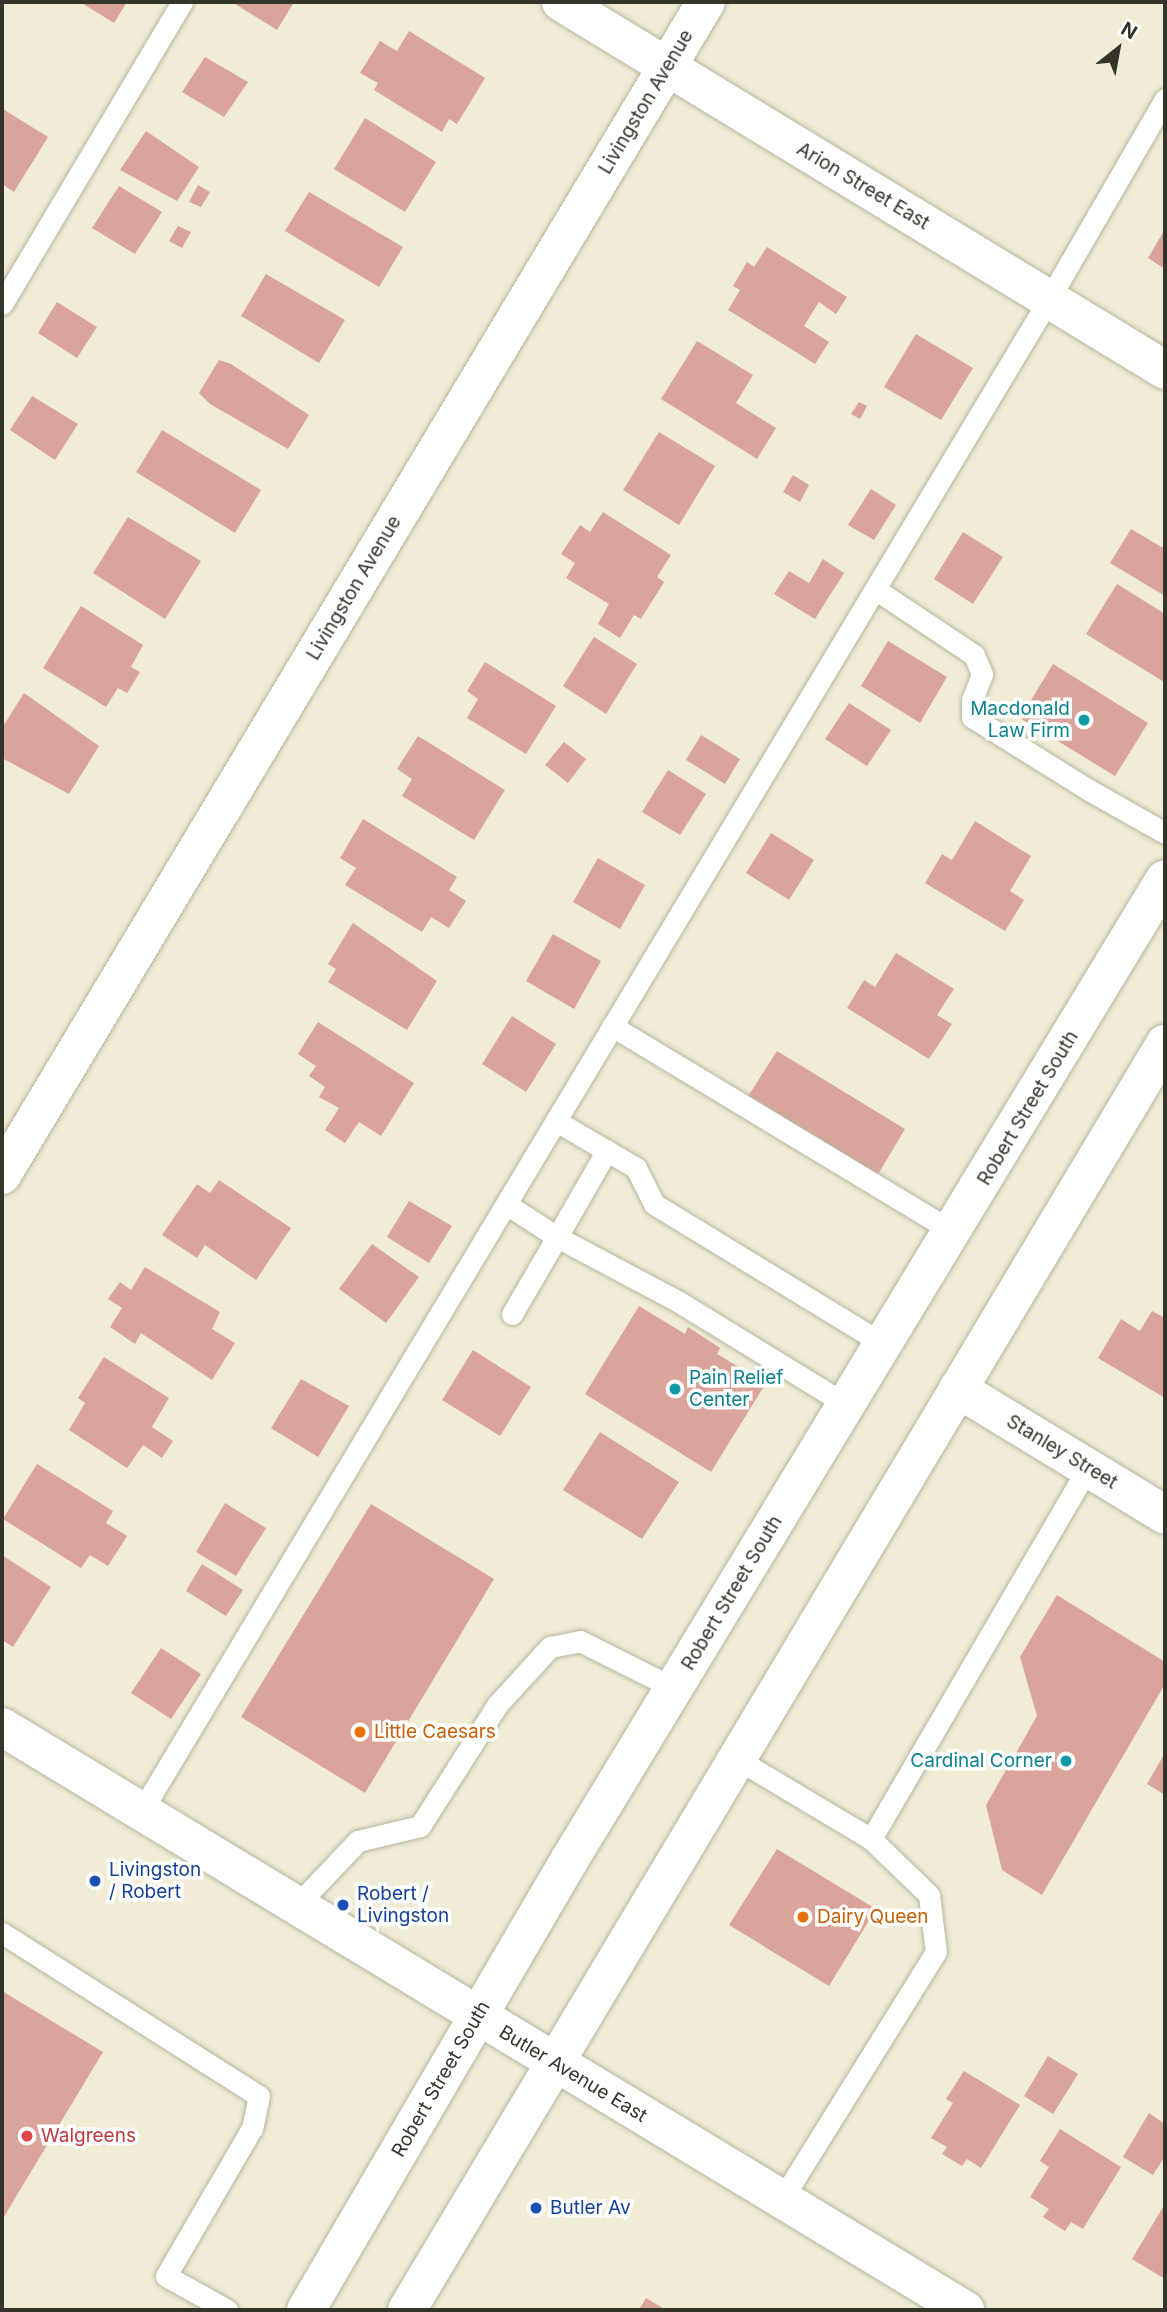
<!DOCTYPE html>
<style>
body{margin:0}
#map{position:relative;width:1167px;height:2312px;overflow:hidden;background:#f0ecd6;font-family:Inter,sans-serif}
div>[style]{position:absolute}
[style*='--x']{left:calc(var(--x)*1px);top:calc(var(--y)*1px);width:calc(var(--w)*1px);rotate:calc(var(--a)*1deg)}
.building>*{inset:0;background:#daa49a}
.roads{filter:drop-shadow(0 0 2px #b9b49f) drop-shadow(0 0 2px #b9b49f)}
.service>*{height:21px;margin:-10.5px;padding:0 10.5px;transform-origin:10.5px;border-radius:10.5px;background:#fff}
.minor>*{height:38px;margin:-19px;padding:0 19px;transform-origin:19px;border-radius:19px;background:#fff}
.tertiary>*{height:38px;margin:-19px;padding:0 19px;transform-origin:19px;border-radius:19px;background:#fff}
.secondary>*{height:38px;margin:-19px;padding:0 19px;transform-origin:19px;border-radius:19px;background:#fff}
.dots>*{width:19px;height:19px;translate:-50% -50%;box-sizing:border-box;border:4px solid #fff;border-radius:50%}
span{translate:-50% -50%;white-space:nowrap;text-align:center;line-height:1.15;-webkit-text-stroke:7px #fff;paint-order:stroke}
.street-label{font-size:19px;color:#35342b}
.culture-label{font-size:19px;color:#0d838f}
.right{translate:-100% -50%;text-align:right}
.left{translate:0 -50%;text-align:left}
.food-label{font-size:19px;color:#c56008}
.transit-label{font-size:19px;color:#164399}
.health-label{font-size:19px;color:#be3a42}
.frame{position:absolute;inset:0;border:4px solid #35342b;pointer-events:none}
.north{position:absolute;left:1083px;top:14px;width:70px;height:70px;-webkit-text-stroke:5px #fff;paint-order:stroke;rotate:31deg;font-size:19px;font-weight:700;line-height:28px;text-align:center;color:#35342b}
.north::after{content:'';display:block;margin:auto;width:24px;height:32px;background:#35342b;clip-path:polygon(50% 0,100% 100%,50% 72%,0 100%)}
</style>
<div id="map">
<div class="building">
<div style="clip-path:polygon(80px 2px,127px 2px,114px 23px)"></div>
<div style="clip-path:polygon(232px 2px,294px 2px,277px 30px)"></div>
<div style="clip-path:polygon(409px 31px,485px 78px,457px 124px,449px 119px,442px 132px,374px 90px,378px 83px,360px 73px,380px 41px,397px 51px)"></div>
<div style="clip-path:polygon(205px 57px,248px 82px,224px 117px,182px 92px)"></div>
<div style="clip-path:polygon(3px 109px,48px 137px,14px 192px,2px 184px)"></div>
<div style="clip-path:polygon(365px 118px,436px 162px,405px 212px,334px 169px)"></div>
<div style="clip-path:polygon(146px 131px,199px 167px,177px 201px,120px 170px)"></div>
<div style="clip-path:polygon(198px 185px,210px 192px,201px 207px,189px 202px)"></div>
<div style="clip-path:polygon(119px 186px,162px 212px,135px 254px,92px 228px)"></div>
<div style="clip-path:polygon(309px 192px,403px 247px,379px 287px,285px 231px)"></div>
<div style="clip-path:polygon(178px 226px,191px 232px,182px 248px,169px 241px)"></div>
<div style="clip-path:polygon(1165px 229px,1165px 269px,1148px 258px)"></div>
<div style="clip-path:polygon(767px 247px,847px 297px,836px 314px,819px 302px,804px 326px,829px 342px,815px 364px,728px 310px,740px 290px,733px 286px,747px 262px,754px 267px)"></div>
<div style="clip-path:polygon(266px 274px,345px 320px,319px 363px,241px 316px)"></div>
<div style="clip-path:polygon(57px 302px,97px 327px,77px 358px,38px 333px)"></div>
<div style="clip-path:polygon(916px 334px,973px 368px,941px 420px,884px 387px)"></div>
<div style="clip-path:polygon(697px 341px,753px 375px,736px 403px,776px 428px,757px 459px,661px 399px)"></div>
<div style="clip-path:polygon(219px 360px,231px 364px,309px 415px,288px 449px,210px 404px,199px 393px)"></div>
<div style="clip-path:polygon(32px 396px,78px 424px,55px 460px,10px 430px)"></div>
<div style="clip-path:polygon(859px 402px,867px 406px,860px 419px,851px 414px)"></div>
<div style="clip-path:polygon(162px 430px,261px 490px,235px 533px,136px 472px)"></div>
<div style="clip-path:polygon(659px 432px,715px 466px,679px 525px,623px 490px)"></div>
<div style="clip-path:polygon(793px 475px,809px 485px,800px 502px,783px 492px)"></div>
<div style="clip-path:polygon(871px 489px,896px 505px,874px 540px,848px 525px)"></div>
<div style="clip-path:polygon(603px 512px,671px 555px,657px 577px,664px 582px,641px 619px,634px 615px,620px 638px,598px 624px,609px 604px,566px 578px,575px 563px,561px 554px,580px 525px,590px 532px)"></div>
<div style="clip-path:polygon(128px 517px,201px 561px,165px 619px,93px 573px)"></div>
<div style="clip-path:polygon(1131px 529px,1165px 549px,1165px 596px,1110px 563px)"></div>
<div style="clip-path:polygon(963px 532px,1003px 557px,973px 604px,934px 579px)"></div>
<div style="clip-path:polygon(823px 559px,844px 573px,815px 619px,774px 594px,789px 571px,809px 583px)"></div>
<div style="clip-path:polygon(1117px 584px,1165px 614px,1164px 682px,1086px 634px)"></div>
<div style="clip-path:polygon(81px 606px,143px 645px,131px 667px,140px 672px,127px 693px,118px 688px,106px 707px,43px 668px)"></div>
<div style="clip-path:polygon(594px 637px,637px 664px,606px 714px,563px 686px)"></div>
<div style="clip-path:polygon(888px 641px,947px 677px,920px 723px,861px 686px)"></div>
<div style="clip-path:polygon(485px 662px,556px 706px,526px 754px,467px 718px,478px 699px,467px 691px)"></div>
<div style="clip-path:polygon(1053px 664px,1148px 723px,1115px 776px,1020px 718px)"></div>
<div style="clip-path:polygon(24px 693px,99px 746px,69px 794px,2px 758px,2px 728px)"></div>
<div style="clip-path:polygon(849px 703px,891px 730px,867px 766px,825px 739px)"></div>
<div style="clip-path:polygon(701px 735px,740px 759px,725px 784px,686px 760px)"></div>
<div style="clip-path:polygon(418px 736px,505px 790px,474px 840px,402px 796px,412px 779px,397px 769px)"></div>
<div style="clip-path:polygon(564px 742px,586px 759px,568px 783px,545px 765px)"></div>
<div style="clip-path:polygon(668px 770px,706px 794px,680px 835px,642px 812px)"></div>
<div style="clip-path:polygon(363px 819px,457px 877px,449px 890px,466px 901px,449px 928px,431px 917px,422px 932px,345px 885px,356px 868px,340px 858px)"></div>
<div style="clip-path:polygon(975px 821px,1031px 856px,1010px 891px,1024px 900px,1005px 931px,925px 883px,942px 854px,952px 860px)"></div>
<div style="clip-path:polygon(771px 833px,814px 860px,789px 900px,746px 873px)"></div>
<div style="clip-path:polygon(598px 858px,645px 885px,620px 929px,573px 902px)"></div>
<div style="clip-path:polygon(353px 923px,437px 981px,407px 1030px,328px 982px,336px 969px,328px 964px)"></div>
<div style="clip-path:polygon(553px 934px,601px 961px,574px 1009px,526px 981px)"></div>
<div style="clip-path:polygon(896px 953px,954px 989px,937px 1015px,952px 1024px,929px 1059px,847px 1008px,864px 980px,875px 987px)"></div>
<div style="clip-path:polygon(512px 1016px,556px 1044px,526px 1092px,482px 1064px)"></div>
<div style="clip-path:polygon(318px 1022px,414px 1083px,381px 1136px,359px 1122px,345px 1143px,325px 1130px,339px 1108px,319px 1097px,325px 1087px,309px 1076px,316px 1066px,298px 1054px)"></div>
<div style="clip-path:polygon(777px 1051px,905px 1129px,877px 1176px,747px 1098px)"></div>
<div style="clip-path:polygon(219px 1180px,291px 1228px,256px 1280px,205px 1245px,197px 1258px,162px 1235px,197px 1184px,210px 1193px)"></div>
<div style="clip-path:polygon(409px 1201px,452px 1226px,429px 1263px,387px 1237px)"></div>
<div style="clip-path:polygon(372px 1244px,419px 1277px,386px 1323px,339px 1289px)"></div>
<div style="clip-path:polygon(145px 1267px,220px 1312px,212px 1329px,235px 1343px,212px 1380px,141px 1333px,135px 1344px,110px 1327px,122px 1308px,108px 1299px,120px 1282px,131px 1290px)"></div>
<div style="clip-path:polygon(639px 1306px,685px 1334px,688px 1327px,720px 1348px,717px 1354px,766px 1383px,711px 1472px,585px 1394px)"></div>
<div style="clip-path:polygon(1152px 1311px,1165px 1318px,1165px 1398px,1098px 1358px,1121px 1319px,1140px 1331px)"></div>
<div style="clip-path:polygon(473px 1350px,531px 1387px,500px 1436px,442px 1400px)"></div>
<div style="clip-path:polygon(104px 1357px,169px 1398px,152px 1427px,173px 1441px,162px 1458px,143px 1445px,127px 1468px,69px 1430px,85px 1403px,78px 1398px)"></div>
<div style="clip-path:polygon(301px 1379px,349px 1406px,318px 1457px,271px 1428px)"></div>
<div style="clip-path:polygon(600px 1432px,679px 1482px,642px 1539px,563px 1490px)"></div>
<div style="clip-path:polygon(37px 1464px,113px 1511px,106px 1523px,127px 1536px,108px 1566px,90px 1555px,81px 1568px,3px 1519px)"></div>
<div style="clip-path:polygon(225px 1503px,266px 1528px,236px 1576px,196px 1552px)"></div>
<div style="clip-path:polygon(371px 1504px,494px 1579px,365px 1793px,241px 1717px)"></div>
<div style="clip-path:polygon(2px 1555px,51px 1587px,13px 1647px,2px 1640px)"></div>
<div style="clip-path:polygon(202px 1564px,243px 1590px,226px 1616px,186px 1591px)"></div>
<div style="clip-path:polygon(1057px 1595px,1165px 1662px,1165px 1684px,1042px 1895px,1002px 1870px,986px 1805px,1037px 1716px,1020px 1657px)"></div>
<div style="clip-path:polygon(161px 1648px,201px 1674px,171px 1719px,131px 1693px)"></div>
<div style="clip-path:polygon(1165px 1753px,1165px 1795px,1147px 1784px)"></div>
<div style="clip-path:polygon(777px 1849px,876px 1909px,829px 1986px,729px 1925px)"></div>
<div style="clip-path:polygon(2px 1991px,103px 2052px,2px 2220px)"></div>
<div style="clip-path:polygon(1048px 2056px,1078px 2074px,1053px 2114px,1024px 2096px)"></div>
<div style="clip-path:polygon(964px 2071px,1020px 2105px,981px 2168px,967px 2159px,962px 2166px,942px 2154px,947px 2147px,931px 2138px,953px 2103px,946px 2099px)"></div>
<div style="clip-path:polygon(1149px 2113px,1165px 2124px,1165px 2156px,1153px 2175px,1123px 2157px)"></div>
<div style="clip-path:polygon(1060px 2129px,1121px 2167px,1083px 2229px,1071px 2222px,1065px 2231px,1043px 2217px,1049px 2209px,1030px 2197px,1049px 2167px,1040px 2161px)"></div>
<div style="clip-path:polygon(1163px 2207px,1165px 2208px,1165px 2279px,1132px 2259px)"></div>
<div style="clip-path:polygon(646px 2298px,666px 2310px,639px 2310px)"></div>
</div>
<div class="roads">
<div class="service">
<div style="--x:2;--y:304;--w:352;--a:-59.2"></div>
<div style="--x:875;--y:589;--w:119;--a:33.7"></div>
<div style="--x:974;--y:655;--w:21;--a:67"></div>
<div style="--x:982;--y:674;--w:28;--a:111"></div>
<div style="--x:972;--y:700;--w:17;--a:90"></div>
<div style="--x:972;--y:717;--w:138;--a:32"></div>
<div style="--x:1089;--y:790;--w:87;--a:29.5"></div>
<div style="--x:612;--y:1026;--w:398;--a:31.1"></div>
<div style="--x:556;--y:1121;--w:93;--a:30.4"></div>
<div style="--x:636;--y:1168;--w:40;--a:63.4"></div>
<div style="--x:654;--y:1204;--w:268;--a:31.4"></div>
<div style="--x:506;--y:1204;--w:61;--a:32.9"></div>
<div style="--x:557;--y:1237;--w:100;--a:-60.1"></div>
<div style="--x:512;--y:1314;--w:89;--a:-59.7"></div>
<div style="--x:557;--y:1237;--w:138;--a:28"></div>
<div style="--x:679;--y:1302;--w:197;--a:31.5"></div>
<div style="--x:737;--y:1759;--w:156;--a:30.8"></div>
<div style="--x:141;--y:1812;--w:1765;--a:-59.03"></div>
<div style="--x:1049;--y:299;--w:231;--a:-59.9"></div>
<div style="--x:296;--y:1906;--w:90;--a:-46.4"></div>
<div style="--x:358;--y:1841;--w:64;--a:-13.6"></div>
<div style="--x:420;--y:1826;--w:143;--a:-57.5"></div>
<div style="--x:497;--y:1705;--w:79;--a:-47.6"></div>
<div style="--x:550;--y:1647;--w:31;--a:-11"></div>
<div style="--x:580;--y:1641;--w:105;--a:26.6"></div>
<div style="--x:2;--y:1933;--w:304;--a:32.4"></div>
<div style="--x:259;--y:2096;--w:33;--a:102"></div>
<div style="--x:252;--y:2128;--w:171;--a:120.2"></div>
<div style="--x:166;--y:2276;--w:70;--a:29.1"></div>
<div style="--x:782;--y:2199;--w:291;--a:-58.1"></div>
<div style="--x:936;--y:1952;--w:57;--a:-97"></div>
<div style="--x:929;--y:1895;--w:81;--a:-136"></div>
<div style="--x:871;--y:1839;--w:430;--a:-59.7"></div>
</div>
<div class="minor">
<div style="--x:561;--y:2;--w:707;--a:31.35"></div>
<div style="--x:2;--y:1175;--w:1368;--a:-59.03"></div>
<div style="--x:958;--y:1389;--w:242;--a:31.3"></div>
</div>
<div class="tertiary">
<div style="--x:2;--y:1727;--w:1126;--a:31.19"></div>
</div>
<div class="secondary">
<div style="--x:306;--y:2310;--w:523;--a:-59.66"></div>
<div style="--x:570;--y:1859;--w:1146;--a:-58.74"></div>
<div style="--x:407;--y:2310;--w:1476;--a:-59.09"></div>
</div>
</div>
<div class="dots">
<div style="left:1084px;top:720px;background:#0f9aa8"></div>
<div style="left:675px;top:1389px;background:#0f9aa8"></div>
<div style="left:360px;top:1732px;background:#e8710a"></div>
<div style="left:1066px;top:1761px;background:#0f9aa8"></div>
<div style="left:95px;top:1881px;background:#1a4fb4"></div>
<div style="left:343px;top:1905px;background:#1a4fb4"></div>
<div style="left:803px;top:1917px;background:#e8710a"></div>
<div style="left:27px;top:2136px;background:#e0444e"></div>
<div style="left:536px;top:2208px;background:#1a4fb4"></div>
</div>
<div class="street-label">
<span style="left:646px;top:102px;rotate:-59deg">Livingston Avenue</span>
<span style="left:863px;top:186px;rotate:31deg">Arion Street East</span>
<span style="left:354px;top:588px;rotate:-59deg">Livingston Avenue</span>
<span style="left:1028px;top:1108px;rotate:-59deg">Robert Street South</span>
<span style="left:1062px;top:1452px;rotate:31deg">Stanley Street</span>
<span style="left:732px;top:1593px;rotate:-59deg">Robert Street South</span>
<span style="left:573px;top:2074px;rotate:31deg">Butler Avenue East</span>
<span style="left:441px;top:2079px;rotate:-60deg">Robert Street South</span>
</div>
<div class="culture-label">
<span class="right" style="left:1070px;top:720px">Macdonald<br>Law Firm</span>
<span class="left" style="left:689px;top:1389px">Pain Relief<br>Center</span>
<span class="right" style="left:1052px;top:1761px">Cardinal Corner</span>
</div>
<div class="food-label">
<span class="left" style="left:374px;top:1732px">Little Caesars</span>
<span class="left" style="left:817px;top:1917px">Dairy Queen</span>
</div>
<div class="transit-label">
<span class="left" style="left:109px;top:1881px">Livingston<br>/ Robert</span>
<span class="left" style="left:357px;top:1905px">Robert /<br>Livingston</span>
<span class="left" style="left:550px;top:2208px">Butler Av</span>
</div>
<div class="health-label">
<span class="left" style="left:41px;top:2136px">Walgreens</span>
</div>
<div class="frame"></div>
<div class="north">N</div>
</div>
